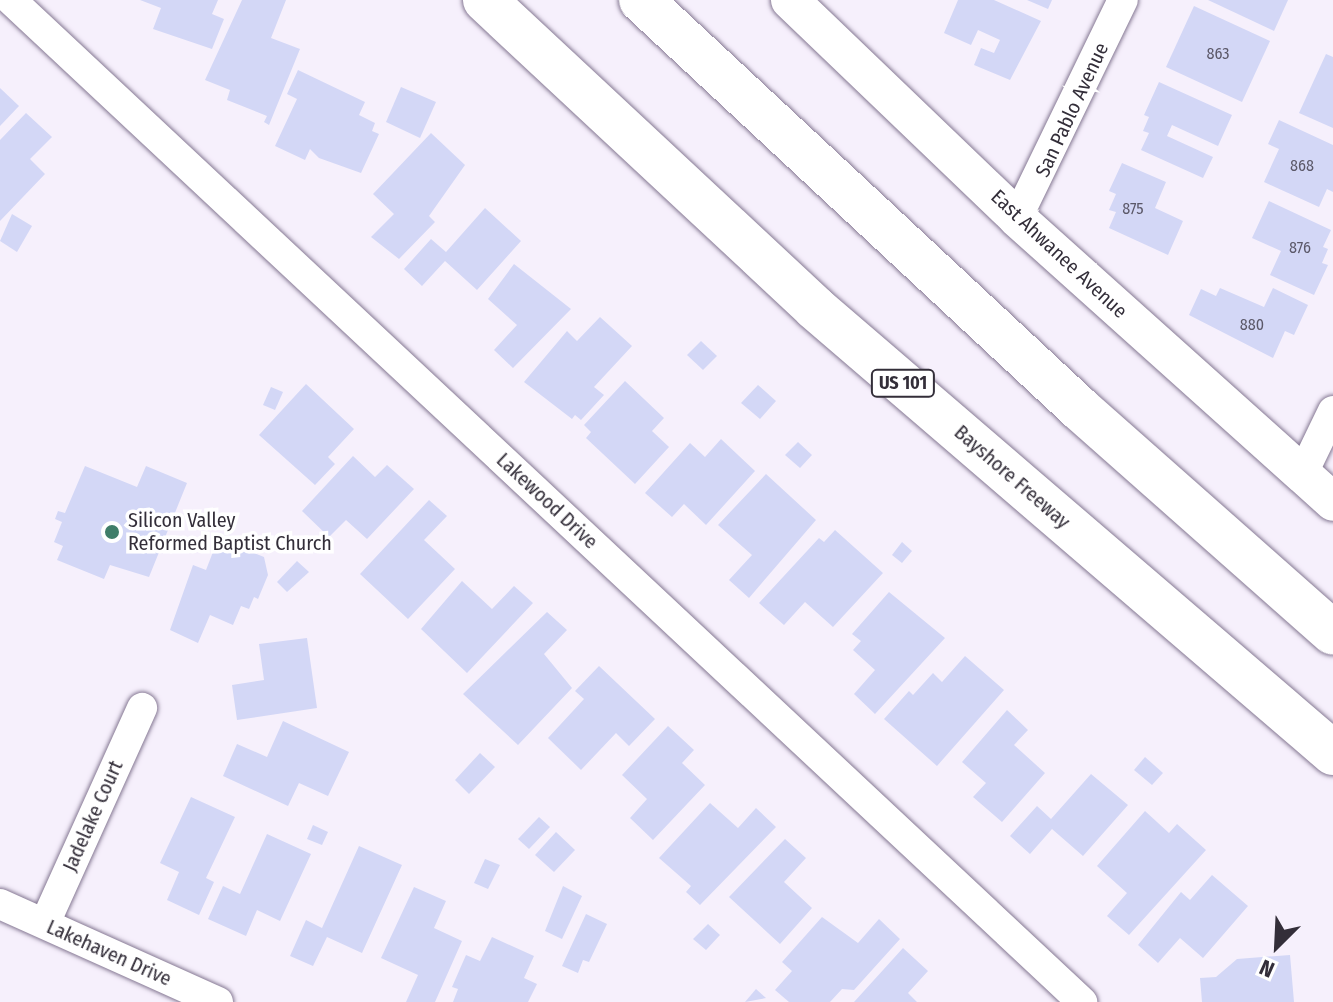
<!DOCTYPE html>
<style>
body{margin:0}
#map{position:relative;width:1333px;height:1002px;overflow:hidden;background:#f6f0fc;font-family:"Fira Sans Condensed",sans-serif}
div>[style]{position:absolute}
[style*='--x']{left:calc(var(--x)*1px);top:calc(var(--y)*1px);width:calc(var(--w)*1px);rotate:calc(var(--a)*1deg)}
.building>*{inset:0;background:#d3d7f6}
.roads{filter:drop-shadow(0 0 2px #857893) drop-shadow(0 0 2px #857893)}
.minor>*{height:30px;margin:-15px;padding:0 15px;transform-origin:15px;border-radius:15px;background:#fff}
.tertiary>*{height:38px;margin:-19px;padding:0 19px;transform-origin:19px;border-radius:19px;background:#fff}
.motorway>*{height:44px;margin:-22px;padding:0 22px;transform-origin:22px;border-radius:22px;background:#fff}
.dots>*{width:22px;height:22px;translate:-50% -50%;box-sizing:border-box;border:4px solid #fff;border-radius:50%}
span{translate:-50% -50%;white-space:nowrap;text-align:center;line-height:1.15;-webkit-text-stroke:7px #fff;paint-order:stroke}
.number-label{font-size:16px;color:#5b5868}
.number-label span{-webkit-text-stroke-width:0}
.shield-label span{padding:2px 6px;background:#fff;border:2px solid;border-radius:6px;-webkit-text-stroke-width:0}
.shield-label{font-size:18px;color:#332e39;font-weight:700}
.street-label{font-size:20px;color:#332e39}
.poi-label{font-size:20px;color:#332e39}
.left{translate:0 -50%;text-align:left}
.north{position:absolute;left:1237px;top:906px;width:80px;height:80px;-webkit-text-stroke:6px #fff;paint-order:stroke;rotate:204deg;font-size:22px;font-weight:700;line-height:32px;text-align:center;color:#332e39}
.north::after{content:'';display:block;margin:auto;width:28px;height:36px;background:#332e39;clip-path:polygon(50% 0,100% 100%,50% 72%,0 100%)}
</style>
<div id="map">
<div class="building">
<div style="clip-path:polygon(140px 0,218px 0,212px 14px,224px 19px,212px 49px,153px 29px,161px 8px)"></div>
<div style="clip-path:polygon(242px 0,286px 0,271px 38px,300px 49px,269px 125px,264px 122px,267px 116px,227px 100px,230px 90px,205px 80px)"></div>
<div style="clip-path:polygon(958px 0,994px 0,1041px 21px,1010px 80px,974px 65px,981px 48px,994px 53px,1000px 40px,978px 30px,971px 45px,944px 33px)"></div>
<div style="clip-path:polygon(1027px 0,1052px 0,1048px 9px)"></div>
<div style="clip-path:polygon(1208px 0,1288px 0,1274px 31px)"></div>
<div style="clip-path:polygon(1194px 6px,1270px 41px,1242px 102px,1166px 67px)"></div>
<div style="clip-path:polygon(1326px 54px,1333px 57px,1333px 128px,1299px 113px)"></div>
<div style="clip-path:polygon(298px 70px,365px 102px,359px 115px,375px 123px,372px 131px,379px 134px,361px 173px,319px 158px,310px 149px,305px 160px,275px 146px,297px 99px,287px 94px)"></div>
<div style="clip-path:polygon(1159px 82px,1232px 115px,1218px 146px,1172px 125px,1167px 136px,1213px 157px,1203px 178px,1141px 150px,1149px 133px,1143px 131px,1149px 117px,1144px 115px)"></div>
<div style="clip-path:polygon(401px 87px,436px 102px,420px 138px,386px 122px)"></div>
<div style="clip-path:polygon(0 88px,19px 106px,0 126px)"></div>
<div style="clip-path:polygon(26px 113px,52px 137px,30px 159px,45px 174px,0 221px,0 140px)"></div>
<div style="clip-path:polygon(1279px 120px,1333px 145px,1333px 192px,1327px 189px,1319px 207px,1264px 182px,1279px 149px,1268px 144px)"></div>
<div style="clip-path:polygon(431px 133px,465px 165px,429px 216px,435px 222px,399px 259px,371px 237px,394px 214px,373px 194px)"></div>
<div style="clip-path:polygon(1122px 163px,1166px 182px,1155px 208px,1183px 221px,1168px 255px,1109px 228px,1116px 212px,1109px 210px,1116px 194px,1109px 191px)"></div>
<div style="clip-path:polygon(1269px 201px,1331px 230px,1323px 247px,1328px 249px,1322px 263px,1328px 265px,1314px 295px,1270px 275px,1281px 251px,1252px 238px)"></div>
<div style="clip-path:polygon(485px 208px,521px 241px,477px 290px,445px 261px,422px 286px,404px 269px,431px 239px,446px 252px)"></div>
<div style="clip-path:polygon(12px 214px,32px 226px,17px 252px,0 241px)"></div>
<div style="clip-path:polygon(514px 264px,571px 309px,513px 368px,494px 350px,517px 325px,488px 299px)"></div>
<div style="clip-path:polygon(1220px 288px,1264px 307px,1273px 288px,1308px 305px,1294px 335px,1285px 331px,1273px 358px,1189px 315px,1201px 289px,1216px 296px)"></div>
<div style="clip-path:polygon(600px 317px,632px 346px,594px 387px,604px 395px,581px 420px,575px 415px,572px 419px,524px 382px,567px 331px,577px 341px)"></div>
<div style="clip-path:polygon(701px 341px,717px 356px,703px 370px,687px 355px)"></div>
<div style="clip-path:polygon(625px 381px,664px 418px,652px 431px,669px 447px,635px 484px,586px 438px,591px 432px,584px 425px)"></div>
<div style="clip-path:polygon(306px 384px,354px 429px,328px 457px,335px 464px,315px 485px,259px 435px)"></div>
<div style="clip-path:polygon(758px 385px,776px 401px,760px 419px,741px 403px)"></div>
<div style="clip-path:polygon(271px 387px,283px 392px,275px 410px,263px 405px)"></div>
<div style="clip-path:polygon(721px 439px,755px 471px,706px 525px,684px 504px,672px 517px,645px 493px,690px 443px,705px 457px)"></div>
<div style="clip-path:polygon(798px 442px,812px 455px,800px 468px,785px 455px)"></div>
<div style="clip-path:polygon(353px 456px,375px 477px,387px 465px,414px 489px,367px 539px,346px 520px,329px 537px,302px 511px)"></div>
<div style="clip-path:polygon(85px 466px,137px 487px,146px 466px,187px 483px,149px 577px,110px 565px,104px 579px,57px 560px,63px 546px,54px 542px,62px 522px,55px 519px,58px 511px,65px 513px)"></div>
<div style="clip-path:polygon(766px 474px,816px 520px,749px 598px,729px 580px,752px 555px,718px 525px)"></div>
<div style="clip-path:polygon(429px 500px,447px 516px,424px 540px,455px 569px,408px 619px,360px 574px)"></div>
<div style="clip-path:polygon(835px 530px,883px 573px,833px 627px,805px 602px,784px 625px,759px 603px,819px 538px,824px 542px)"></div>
<div style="clip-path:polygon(218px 539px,264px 557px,268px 575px,258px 599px,254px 597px,249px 609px,241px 606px,233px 625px,210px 615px,198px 643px,170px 630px,193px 565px,206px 570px)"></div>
<div style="clip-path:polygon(902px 542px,912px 551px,902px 563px,892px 555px)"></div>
<div style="clip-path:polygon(297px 561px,309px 572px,287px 592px,277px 582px)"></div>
<div style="clip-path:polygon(462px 581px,492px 609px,514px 586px,533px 603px,467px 673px,421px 629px)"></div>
<div style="clip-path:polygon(889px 592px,945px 638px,875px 714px,854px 694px,875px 670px,853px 650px,861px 641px,852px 634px)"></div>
<div style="clip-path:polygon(547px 612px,567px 630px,544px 654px,572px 688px,518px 745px,463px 694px)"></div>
<div style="clip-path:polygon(307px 638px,317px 708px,237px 720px,232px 685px,264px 680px,259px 644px)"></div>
<div style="clip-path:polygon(965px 656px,1004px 690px,937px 766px,884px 719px,909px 691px,913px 695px,933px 673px,942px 682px)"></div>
<div style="clip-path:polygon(599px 666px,655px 719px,629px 746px,616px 733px,581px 770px,548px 738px,584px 699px,575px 691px)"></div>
<div style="clip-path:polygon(1007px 710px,1028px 730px,1014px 745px,1045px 773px,1002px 822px,973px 797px,986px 783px,962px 762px)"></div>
<div style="clip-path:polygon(283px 721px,349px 752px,328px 796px,299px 783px,288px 806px,223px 776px,237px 744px,267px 757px)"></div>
<div style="clip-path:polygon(668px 726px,694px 750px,682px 763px,705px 785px,653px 840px,630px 818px,647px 799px,622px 775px)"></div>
<div style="clip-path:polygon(480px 753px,495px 767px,469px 794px,455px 780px)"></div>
<div style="clip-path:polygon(1145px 757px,1163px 773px,1152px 785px,1134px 770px)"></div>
<div style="clip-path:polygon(1091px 774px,1128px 805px,1083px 856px,1052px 829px,1030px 854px,1010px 836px,1037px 806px,1051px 819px)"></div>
<div style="clip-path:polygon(191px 797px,235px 817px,206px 878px,214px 882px,199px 915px,167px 900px,179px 872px,160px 863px)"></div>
<div style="clip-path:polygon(710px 803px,738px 828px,756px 808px,776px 827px,700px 905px,686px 892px,691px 886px,659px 858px)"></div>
<div style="clip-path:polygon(1145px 811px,1169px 833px,1177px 824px,1206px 850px,1129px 935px,1107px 916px,1127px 893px,1097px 866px)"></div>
<div style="clip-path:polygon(539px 817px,550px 827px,529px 849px,518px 839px)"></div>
<div style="clip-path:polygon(313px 825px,328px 832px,322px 845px,307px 839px)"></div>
<div style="clip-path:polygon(556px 832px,575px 850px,554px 872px,535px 855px)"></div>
<div style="clip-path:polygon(267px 834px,311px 854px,280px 921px,257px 910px,246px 936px,208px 919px,223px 886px,240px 894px)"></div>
<div style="clip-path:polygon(785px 839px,806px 858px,784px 882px,812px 908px,780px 944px,729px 897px)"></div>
<div style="clip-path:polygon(359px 846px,402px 865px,362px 953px,327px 937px,313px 966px,290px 956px,306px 920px,322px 928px)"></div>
<div style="clip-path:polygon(485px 859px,500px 865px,488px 889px,474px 883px)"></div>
<div style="clip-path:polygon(1212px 875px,1248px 906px,1203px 958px,1180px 938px,1158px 963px,1138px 945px,1181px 892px,1190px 900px)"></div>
<div style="clip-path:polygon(563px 886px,582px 896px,562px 939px,545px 931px)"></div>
<div style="clip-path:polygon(414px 887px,446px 901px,434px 928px,462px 941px,435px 1002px,406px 1002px,418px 975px,381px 958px)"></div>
<div style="clip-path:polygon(586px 914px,607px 924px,589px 962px,583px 960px,578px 973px,562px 966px)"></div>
<div style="clip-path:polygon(822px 917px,858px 943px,879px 919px,900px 939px,854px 990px,842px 989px,830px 1002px,789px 1002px,775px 990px,792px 971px,782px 962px)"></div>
<div style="clip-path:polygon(708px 924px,720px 935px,706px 950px,693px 939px)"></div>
<div style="clip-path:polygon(492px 937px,534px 956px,524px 978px,537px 984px,528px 1002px,453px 1002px,458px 989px,452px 987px,466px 955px,480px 961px)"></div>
<div style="clip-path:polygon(903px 948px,928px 971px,908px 993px,917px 1002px,854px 1002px)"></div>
<div style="clip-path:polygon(1290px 955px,1294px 1002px,1202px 1002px,1200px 978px,1216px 977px,1237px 959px)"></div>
<div style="clip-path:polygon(756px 989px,766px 998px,745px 1002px)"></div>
</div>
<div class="roads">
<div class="minor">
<div style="--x:11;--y:0;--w:1467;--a:43.09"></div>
<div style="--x:1017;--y:218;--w:242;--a:-64.1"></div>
<div style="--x:1302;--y:475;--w:71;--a:-64.2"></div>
<div style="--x:0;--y:904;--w:239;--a:24.2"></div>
<div style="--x:45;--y:923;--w:236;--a:-65.7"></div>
</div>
<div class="tertiary">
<div style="--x:790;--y:0;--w:315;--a:43.8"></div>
<div style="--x:1017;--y:218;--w:425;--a:41.9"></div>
</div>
<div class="motorway">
<div style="--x:485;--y:0;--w:451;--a:43"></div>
<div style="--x:815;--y:308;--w:683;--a:40.66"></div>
<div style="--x:641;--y:0;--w:599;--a:42.97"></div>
<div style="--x:1079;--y:408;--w:339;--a:41.5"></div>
</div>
</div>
<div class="dots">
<div style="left:112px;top:532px;background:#3f7d69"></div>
</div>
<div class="number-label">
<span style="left:1218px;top:54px">863</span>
<span style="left:1302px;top:166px">868</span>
<span style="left:1133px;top:209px">875</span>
<span style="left:1300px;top:248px">876</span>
<span style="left:1252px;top:325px">880</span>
</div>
<div class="shield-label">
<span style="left:903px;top:383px">US 101</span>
</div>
<div class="street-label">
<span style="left:1072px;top:110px;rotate:-65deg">San Pablo Avenue</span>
<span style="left:1059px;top:254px;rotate:43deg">East Ahwanee Avenue</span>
<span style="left:1012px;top:477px;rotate:41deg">Bayshore Freeway</span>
<span style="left:547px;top:501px;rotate:43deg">Lakewood Drive</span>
<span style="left:93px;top:816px;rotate:-66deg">Jadelake Court</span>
<span style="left:109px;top:953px;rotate:24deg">Lakehaven Drive</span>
</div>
<div class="poi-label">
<span class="left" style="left:128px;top:532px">Silicon Valley<br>Reformed Baptist Church</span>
</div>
<div class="north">N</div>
</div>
